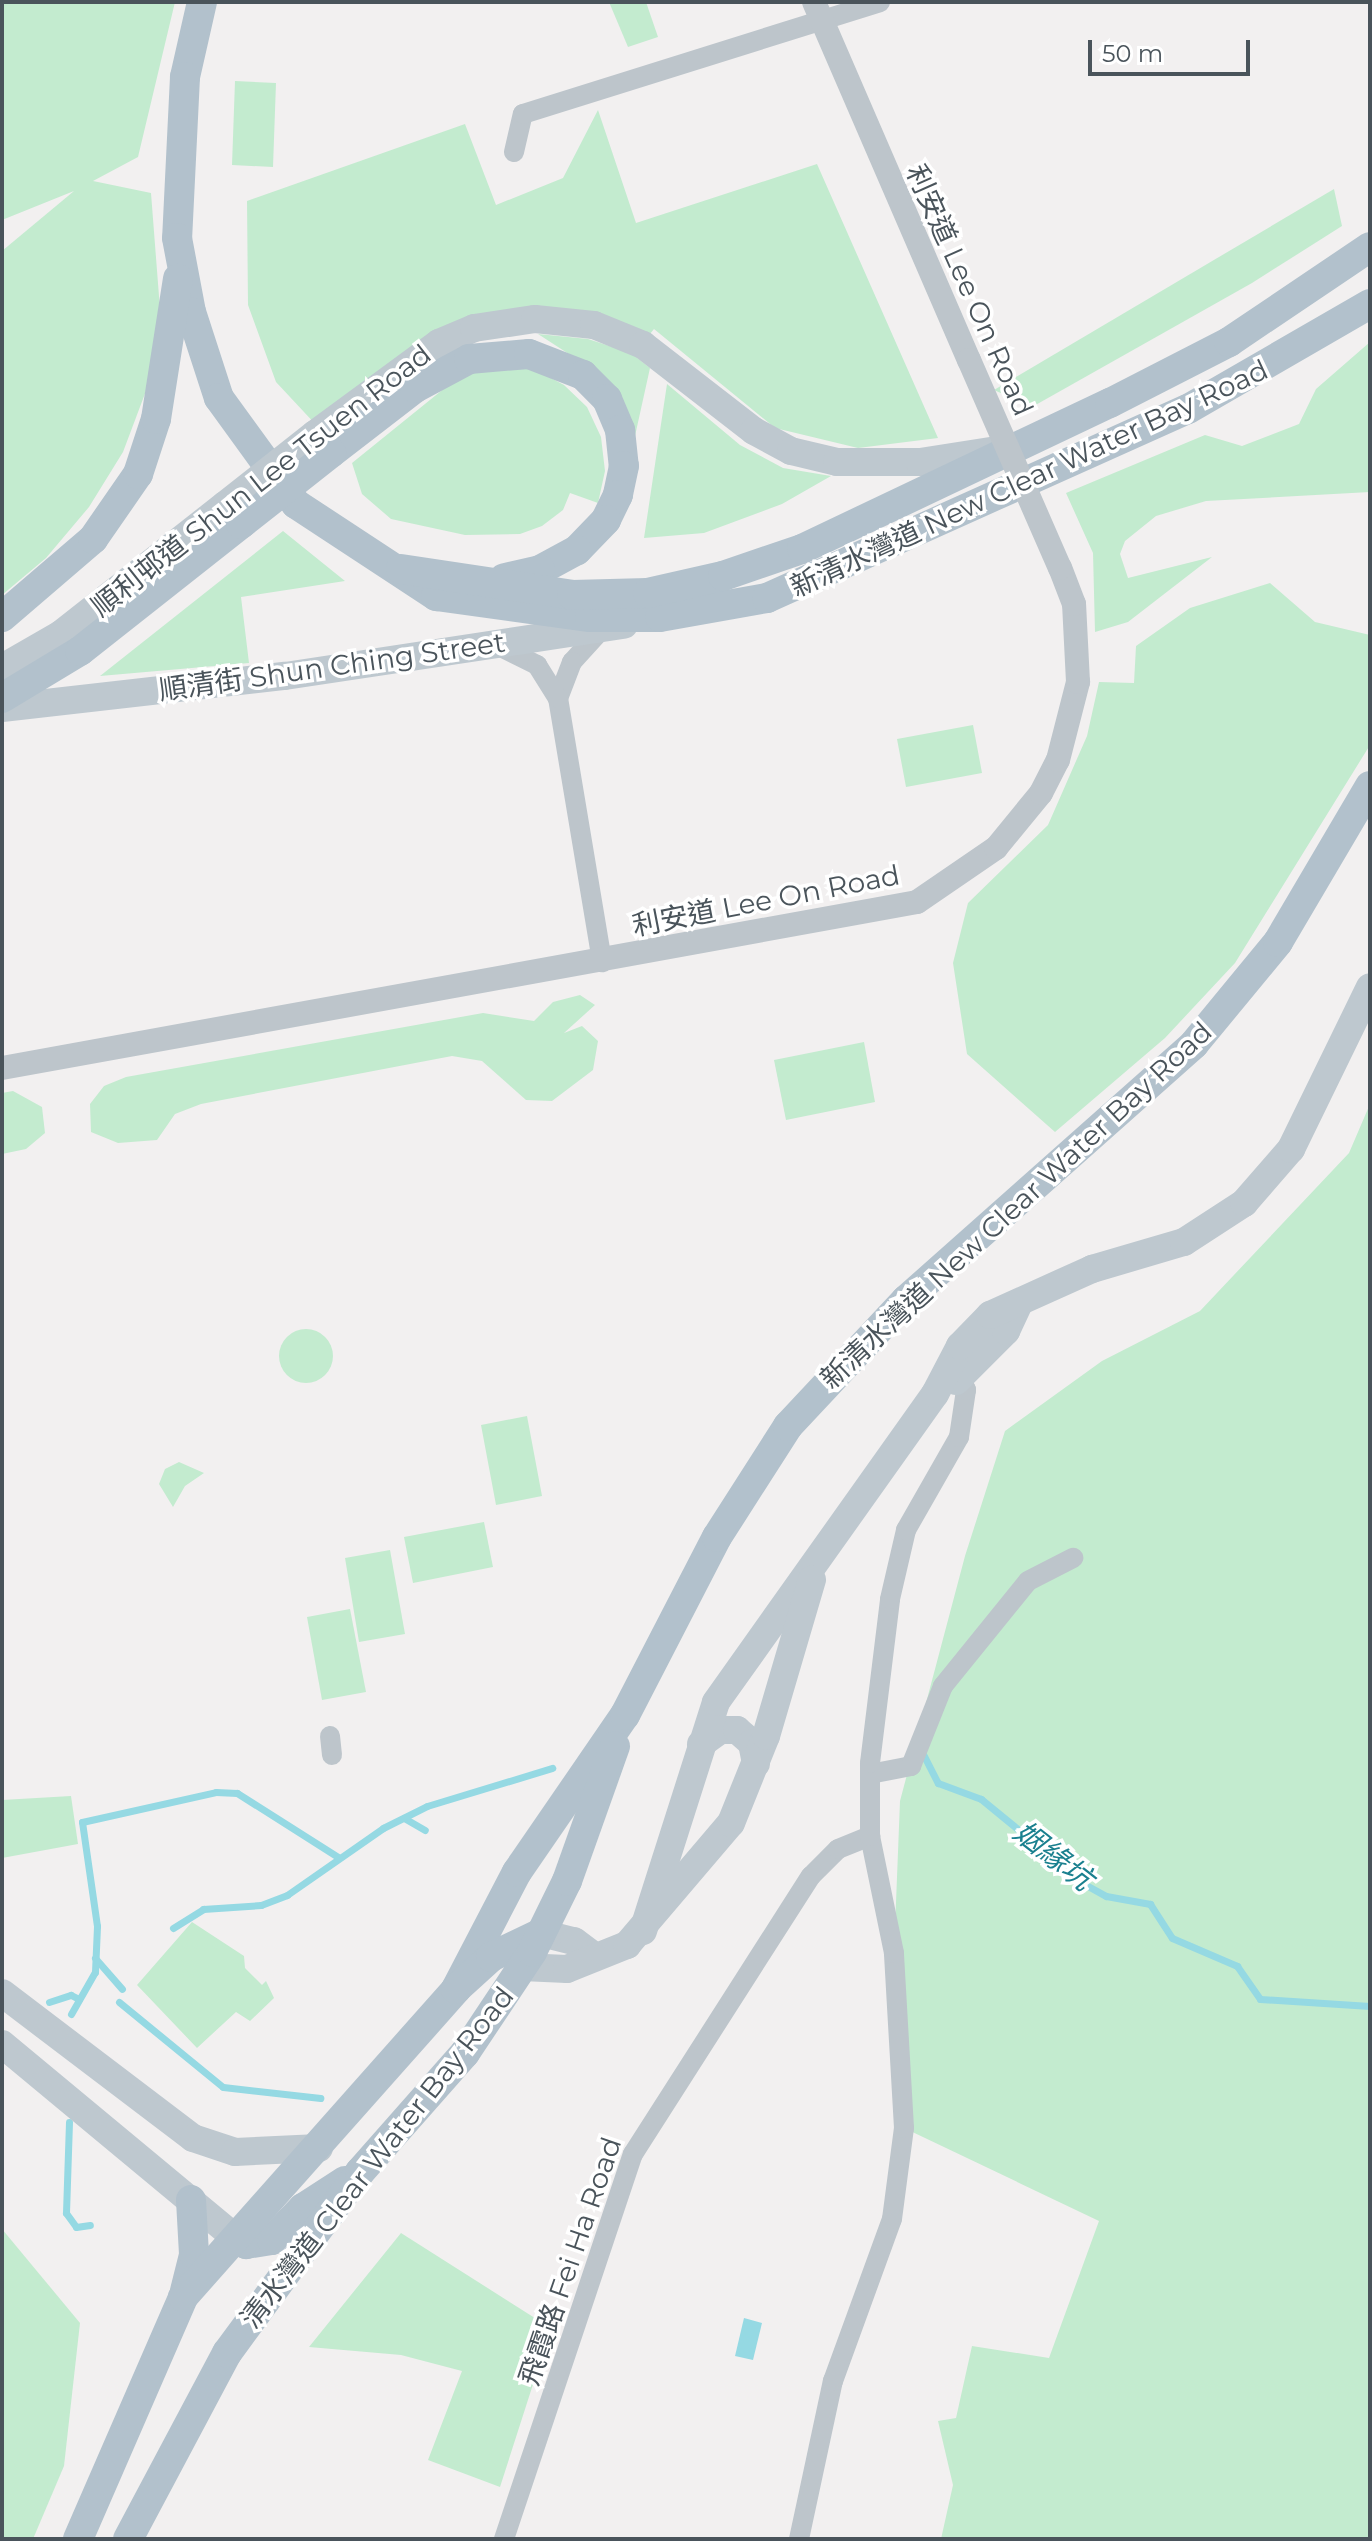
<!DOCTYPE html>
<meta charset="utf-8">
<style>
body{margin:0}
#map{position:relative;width:1372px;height:2541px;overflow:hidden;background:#f2f0f0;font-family:Montserrat,"Noto Sans TC",sans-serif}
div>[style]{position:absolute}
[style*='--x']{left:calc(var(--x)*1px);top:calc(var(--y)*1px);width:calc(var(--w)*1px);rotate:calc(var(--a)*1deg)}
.green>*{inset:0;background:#c3ebcf}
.round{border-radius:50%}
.water>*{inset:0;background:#95d9e3}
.stream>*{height:7px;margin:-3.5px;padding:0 3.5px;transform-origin:3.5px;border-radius:3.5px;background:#95d9e3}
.minor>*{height:20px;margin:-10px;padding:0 10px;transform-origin:10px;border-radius:10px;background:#bdc5cb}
.tertiary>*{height:24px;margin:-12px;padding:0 12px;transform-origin:12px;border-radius:12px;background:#bdc5cb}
.secondary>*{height:28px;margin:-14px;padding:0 14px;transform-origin:14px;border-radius:14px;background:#bec8cf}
.primary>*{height:30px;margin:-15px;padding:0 15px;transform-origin:15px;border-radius:15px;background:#b2c1cc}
.tertiary-bridge>*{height:24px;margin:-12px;padding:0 12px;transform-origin:12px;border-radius:12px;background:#bdc5cb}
.secondary-bridge>*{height:28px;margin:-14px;padding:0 14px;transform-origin:14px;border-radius:14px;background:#bec8cf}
.primary-bridge>*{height:30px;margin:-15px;padding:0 15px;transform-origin:15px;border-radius:15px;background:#b2c1cc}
span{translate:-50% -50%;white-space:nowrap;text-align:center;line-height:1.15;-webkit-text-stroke:7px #fff;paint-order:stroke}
.street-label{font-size:28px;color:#4a545b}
.water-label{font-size:30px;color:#1a808f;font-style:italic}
.frame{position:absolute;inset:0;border:4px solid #4a545b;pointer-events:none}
.scale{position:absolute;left:1088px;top:40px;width:162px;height:36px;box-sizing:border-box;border:4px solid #4a545b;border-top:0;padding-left:10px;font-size:24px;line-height:28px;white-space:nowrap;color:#4a545b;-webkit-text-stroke:6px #fff;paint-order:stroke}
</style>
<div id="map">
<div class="green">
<div style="clip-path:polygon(2px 2px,175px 2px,138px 157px,93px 181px,151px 193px,160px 309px,149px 383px,123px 452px,89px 507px,46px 558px,2px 595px,2px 251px,74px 191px,2px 220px)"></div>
<div style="clip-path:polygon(609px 2px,646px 2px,658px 37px,628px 47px)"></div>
<div style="clip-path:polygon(235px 81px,276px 83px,273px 167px,232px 165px)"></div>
<div style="clip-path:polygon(598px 110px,636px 223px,817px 164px,938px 438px,858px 448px,775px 428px,654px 329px,645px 340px,485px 319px,318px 427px,276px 382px,248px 305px,247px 201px,465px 124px,496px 205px,563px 178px)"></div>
<div style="clip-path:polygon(1334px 189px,1342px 226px,1252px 283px,1032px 407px,994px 390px)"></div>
<div style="clip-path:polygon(538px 334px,588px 339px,631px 353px,650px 368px,635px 436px,592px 369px)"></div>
<div style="clip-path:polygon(1370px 342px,1370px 492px,1206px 501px,1156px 516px,1125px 541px,1120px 554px,1128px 578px,1212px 557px,1128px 622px,1095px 632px,1093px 553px,1066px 493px,1205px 435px,1242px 446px,1299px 424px,1316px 389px)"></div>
<div style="clip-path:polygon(505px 366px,536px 370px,564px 385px,587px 407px,601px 437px,605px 471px,598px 503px,570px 493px,563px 510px,542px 526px,520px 534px,465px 535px,391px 519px,362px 494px,352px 463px,446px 387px,473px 372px)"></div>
<div style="clip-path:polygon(667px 384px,740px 445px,783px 468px,831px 476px,782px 504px,704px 533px,644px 538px)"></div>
<div style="clip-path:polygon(283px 531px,345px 581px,241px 597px,249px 663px,100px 676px)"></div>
<div style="clip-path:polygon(1270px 583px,1315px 622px,1370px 635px,1370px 745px,1235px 963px,1165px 1038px,1055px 1132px,967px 1054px,953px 963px,968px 903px,1048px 825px,1087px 736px,1099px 682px,1134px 683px,1136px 646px,1190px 608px)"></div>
<div style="clip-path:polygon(973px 725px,982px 773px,906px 787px,897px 739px)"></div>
<div style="clip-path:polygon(580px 995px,595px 1005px,564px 1033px,582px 1026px,598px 1041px,593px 1070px,552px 1101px,526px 1100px,482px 1061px,452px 1056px,201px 1104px,175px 1114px,157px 1140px,118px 1143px,91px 1132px,90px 1104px,104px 1086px,126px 1077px,483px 1013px,534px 1021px,553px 1002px)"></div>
<div style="clip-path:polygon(864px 1042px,875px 1102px,786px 1120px,774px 1060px)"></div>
<div style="clip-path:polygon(13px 1091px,42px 1107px,45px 1133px,26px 1149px,2px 1154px,2px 1093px)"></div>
<div style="clip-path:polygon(1370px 1104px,1370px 2539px,941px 2539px,953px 2485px,938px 2421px,956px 2418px,972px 2346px,1049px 2358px,1099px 2221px,904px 2128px,894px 1953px,900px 1801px,965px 1556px,1005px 1431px,1102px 1361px,1200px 1311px,1349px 1153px)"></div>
<div class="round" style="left:279px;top:1329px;width:54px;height:54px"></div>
<div style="clip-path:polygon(527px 1416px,542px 1496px,496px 1505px,481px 1425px)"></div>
<div style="clip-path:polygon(179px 1462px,204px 1473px,185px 1486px,173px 1507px,159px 1484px,165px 1469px)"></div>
<div style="clip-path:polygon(484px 1522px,493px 1567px,413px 1583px,404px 1537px)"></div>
<div style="clip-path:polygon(390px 1550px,405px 1634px,359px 1642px,345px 1558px)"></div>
<div style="clip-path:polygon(350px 1609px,366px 1692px,322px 1700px,307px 1617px)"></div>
<div style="clip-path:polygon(71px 1796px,78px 1844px,2px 1858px,2px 1800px)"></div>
<div style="clip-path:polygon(192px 1922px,244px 1956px,245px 1968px,262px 1985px,266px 1981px,274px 1998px,250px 2021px,236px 2012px,197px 2048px,137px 1985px)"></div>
<div style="clip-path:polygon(2px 2229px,80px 2323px,64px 2466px,33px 2539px,2px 2539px)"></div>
<div style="clip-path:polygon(401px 2233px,538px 2320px,536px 2375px,500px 2487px,428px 2460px,462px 2371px,401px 2355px,309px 2347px)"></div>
</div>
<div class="water">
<div style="clip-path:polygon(744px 2318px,762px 2323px,753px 2360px,735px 2356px)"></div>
</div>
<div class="stream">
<div style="--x:922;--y:1752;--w:35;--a:63"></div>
<div style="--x:938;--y:1783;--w:46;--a:20.4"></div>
<div style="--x:981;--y:1799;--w:136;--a:39.3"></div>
<div style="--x:1086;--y:1885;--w:23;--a:29"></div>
<div style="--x:1106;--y:1896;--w:45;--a:10.3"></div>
<div style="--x:1150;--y:1904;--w:40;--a:57.1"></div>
<div style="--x:1172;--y:1938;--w:71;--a:23.3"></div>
<div style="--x:1237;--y:1966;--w:40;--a:55.1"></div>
<div style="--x:1260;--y:1999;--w:110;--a:3.6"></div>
<div style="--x:404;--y:1818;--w:24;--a:30"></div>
<div style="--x:173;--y:1928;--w:36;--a:-32"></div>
<div style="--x:203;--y:1909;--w:58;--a:-3.9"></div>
<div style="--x:261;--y:1905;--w:28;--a:-21"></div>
<div style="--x:287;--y:1895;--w:117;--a:-34.9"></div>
<div style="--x:383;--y:1828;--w:49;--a:-26.6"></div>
<div style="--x:427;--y:1806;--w:131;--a:-16.9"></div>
<div style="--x:95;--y:1958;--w:41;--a:48.9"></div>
<div style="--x:49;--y:2002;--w:23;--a:-18"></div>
<div style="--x:71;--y:1995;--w:9;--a:27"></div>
<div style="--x:119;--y:2002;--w:134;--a:39.3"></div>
<div style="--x:223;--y:2087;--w:98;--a:6.5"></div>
<div style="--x:71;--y:2014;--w:48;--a:-60.3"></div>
<div style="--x:95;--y:1972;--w:46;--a:-87.5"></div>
<div style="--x:97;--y:1926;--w:105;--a:-98.2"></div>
<div style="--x:82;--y:1822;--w:137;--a:-12.6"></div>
<div style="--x:216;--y:1792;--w:21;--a:3"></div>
<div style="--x:237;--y:1793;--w:120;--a:32.4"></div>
<div style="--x:69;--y:2122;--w:91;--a:91.9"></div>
<div style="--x:66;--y:2213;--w:17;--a:54"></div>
<div style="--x:76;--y:2227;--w:14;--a:-8"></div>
</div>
<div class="minor">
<div style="--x:514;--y:152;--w:39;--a:-77"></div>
<div style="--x:523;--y:114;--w:374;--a:-17.4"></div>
<div style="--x:601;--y:630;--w:43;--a:132.2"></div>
<div style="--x:572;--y:662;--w:39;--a:111"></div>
<div style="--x:558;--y:698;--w:268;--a:80.5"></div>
<div style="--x:497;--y:645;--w:45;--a:26.6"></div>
<div style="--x:537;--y:665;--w:39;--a:58"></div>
<div style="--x:330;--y:1736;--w:19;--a:84"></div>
<div style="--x:870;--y:1774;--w:42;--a:-11"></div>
<div style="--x:911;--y:1766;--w:86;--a:-68.2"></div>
<div style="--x:943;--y:1686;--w:135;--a:-51"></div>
<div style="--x:1028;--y:1581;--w:51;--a:-27.1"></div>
<div style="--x:504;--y:2539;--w:406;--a:-71.5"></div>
<div style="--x:633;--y:2154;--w:330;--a:-57.4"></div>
<div style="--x:811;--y:1876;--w:38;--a:-45"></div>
<div style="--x:838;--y:1849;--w:35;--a:-22"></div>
<div style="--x:799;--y:2539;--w:162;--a:-77.9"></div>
<div style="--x:833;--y:2381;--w:172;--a:-70"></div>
<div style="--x:892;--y:2219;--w:92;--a:-82.5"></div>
<div style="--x:904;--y:2128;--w:175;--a:-93.3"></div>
<div style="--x:894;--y:1953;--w:119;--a:-101.6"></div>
<div style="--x:870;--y:1836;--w:73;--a:-90"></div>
<div style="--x:870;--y:1763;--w:165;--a:-83"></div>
<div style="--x:890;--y:1599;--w:71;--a:-76.9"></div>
<div style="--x:906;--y:1530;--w:107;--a:-60.3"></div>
<div style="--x:959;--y:1437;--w:48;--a:-81.5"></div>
<div style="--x:966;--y:1390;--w:24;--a:-118"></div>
</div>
<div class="tertiary">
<div style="--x:814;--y:2;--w:390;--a:66.6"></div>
<div style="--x:2;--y:1068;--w:930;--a:-10.28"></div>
<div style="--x:917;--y:902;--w:96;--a:-34.4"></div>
<div style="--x:996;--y:848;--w:71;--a:-50.7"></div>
<div style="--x:1041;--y:793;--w:37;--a:-63"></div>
<div style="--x:1058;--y:760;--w:81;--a:-75.6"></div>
<div style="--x:1078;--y:682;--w:78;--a:-92.9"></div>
<div style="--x:1074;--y:604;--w:39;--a:-111"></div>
</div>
<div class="secondary">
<div style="--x:315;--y:434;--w:154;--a:-36.3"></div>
<div style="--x:439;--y:343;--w:38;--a:-23"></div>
<div style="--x:474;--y:328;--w:62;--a:-8.4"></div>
<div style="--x:535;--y:319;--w:59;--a:5.8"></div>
<div style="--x:594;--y:325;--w:53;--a:22.2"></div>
<div style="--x:643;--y:345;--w:140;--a:37.8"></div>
<div style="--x:754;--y:431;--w:42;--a:28.4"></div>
<div style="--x:791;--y:451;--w:47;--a:13.4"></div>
<div style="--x:837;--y:462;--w:83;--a:0"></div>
<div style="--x:920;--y:462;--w:84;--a:-8.9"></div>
<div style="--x:2;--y:668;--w:68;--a:-30"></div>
<div style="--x:61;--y:634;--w:209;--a:-38.2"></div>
<div style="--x:2;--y:708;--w:285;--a:-6.5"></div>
<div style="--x:285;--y:676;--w:343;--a:-8.6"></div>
<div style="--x:956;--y:1381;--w:71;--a:-45"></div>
<div style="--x:1006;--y:1331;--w:29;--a:-65"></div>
<div style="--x:701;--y:1744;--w:24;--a:-36"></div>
<div style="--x:720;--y:1730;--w:17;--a:0"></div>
<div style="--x:737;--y:1730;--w:20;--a:41"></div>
<div style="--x:752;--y:1743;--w:21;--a:79"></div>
<div style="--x:643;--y:1931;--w:240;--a:-72.3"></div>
<div style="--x:716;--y:1702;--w:378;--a:-54.6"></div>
<div style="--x:935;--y:1394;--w:54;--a:-62.5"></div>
<div style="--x:960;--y:1346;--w:43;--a:-45.9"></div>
<div style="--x:990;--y:1315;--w:112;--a:-24.3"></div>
<div style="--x:1092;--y:1269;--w:96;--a:-16.4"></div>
<div style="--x:1184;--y:1242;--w:72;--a:-33"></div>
<div style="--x:1244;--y:1203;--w:72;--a:-49"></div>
<div style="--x:1291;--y:1149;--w:180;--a:-64"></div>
<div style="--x:541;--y:1933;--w:34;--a:14"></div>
<div style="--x:574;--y:1941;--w:25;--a:37"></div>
<div style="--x:522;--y:1967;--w:45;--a:2.5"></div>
<div style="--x:567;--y:1969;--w:65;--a:-21.8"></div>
<div style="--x:627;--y:1945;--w:160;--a:-49.6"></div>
<div style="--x:731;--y:1823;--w:94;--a:-68.1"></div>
<div style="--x:766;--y:1736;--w:163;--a:-73.6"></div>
<div style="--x:2;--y:1993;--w:240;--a:37.2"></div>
<div style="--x:193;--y:2138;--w:44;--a:18.4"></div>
<div style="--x:235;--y:2152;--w:84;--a:-2.7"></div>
<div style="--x:2;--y:2044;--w:304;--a:39.7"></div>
</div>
<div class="primary">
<div style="--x:202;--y:2;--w:77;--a:102.8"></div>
<div style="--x:185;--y:77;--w:161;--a:92.8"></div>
<div style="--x:177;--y:238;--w:75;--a:79.3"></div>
<div style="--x:191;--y:312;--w:90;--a:72"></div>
<div style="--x:219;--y:398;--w:131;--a:54"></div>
<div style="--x:296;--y:504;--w:168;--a:33.3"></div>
<div style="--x:436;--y:596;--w:155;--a:7.8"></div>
<div style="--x:590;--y:617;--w:70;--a:0"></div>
<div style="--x:660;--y:617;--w:109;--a:-10.1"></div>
<div style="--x:767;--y:598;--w:461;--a:-24.2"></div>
<div style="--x:1188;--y:409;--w:210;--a:-30"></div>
<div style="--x:331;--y:453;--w:106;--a:-37.7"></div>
<div style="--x:415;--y:388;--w:61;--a:-28.2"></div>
<div style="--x:469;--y:359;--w:60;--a:-4.8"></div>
<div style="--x:529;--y:354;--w:58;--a:21.3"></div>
<div style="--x:583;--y:375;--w:34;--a:45"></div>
<div style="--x:607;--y:399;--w:34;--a:67"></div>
<div style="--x:620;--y:430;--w:36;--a:84"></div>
<div style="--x:624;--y:466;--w:30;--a:102"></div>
<div style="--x:618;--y:495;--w:28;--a:116"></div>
<div style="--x:606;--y:520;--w:42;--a:134"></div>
<div style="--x:577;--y:550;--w:42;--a:151.6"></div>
<div style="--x:540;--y:570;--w:37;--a:167"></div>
<div style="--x:401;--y:569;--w:173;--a:8.6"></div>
<div style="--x:572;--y:595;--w:76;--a:-1.5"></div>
<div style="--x:648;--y:593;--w:77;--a:-12.8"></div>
<div style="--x:723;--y:576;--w:83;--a:-18.9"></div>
<div style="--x:802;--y:549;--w:341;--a:-25.4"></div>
<div style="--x:1110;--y:403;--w:134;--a:-27.1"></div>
<div style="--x:1229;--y:342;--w:170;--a:-34"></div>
<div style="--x:2;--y:617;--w:120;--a:-40.6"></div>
<div style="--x:93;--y:539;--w:79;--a:-55.3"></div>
<div style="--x:138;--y:474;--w:58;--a:-71.9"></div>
<div style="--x:156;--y:419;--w:142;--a:-81.1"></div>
<div style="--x:2;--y:698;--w:91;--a:-31.1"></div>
<div style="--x:80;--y:651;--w:205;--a:-38.3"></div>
<div style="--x:456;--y:1989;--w:132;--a:-62.5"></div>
<div style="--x:517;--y:1872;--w:191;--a:-55.5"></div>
<div style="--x:625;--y:1715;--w:200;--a:-62.7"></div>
<div style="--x:717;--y:1537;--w:132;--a:-57.4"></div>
<div style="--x:788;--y:1426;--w:173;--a:-46.9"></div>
<div style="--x:906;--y:1300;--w:385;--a:-41.6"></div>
<div style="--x:1194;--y:1044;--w:132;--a:-50.5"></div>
<div style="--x:1278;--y:942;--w:181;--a:-59.5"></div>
<div style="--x:236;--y:2238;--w:12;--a:31"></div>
<div style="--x:246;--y:2244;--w:26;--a:-9"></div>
<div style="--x:272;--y:2240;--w:45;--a:-45.9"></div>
<div style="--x:303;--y:2208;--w:50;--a:-32.7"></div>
<div style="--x:185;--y:2291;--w:38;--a:-76"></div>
<div style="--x:194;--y:2254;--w:54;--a:-93.2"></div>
<div style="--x:78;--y:2539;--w:264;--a:-66.5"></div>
<div style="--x:183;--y:2297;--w:412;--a:-48.4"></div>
<div style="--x:456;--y:1989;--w:47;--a:-42.4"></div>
<div style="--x:491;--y:1957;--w:55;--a:-25.6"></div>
<div style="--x:128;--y:2539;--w:211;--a:-62"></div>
<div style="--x:227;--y:2353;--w:225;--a:-53.7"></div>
<div style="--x:360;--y:2172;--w:159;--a:-48.6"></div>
<div style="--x:465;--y:2053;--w:121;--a:-56.4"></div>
<div style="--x:532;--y:1952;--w:79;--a:-63.8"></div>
<div style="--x:567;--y:1881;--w:143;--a:-70.4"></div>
</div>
<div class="tertiary-bridge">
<div style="--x:969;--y:360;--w:227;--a:66.4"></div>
</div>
<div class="secondary-bridge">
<div style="--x:225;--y:505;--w:115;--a:-38.3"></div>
</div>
<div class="primary-bridge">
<div style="--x:241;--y:524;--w:115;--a:-38.3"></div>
</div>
<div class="street-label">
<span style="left:970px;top:290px;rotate:66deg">利安道 Lee On Road</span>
<span style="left:1029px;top:478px;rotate:-25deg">新清水灣道 New Clear Water Bay Road</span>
<span style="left:261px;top:480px;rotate:-38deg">順利邨道 Shun Lee Tsuen Road</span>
<span style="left:332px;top:666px;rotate:-8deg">順清街 Shun Ching Street</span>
<span style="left:766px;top:900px;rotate:-11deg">利安道 Lee On Road</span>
<span style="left:1016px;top:1205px;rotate:-43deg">新清水灣道 New Clear Water Bay Road</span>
<span style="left:377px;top:2157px;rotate:-52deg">清水灣道 Clear Water Bay Road</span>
<span style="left:570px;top:2261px;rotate:-71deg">飛霞路 Fei Ha Road</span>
</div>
<div class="water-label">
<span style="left:1053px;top:1856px;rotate:38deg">姻緣坑</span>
</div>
<div class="frame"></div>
<div class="scale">50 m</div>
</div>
